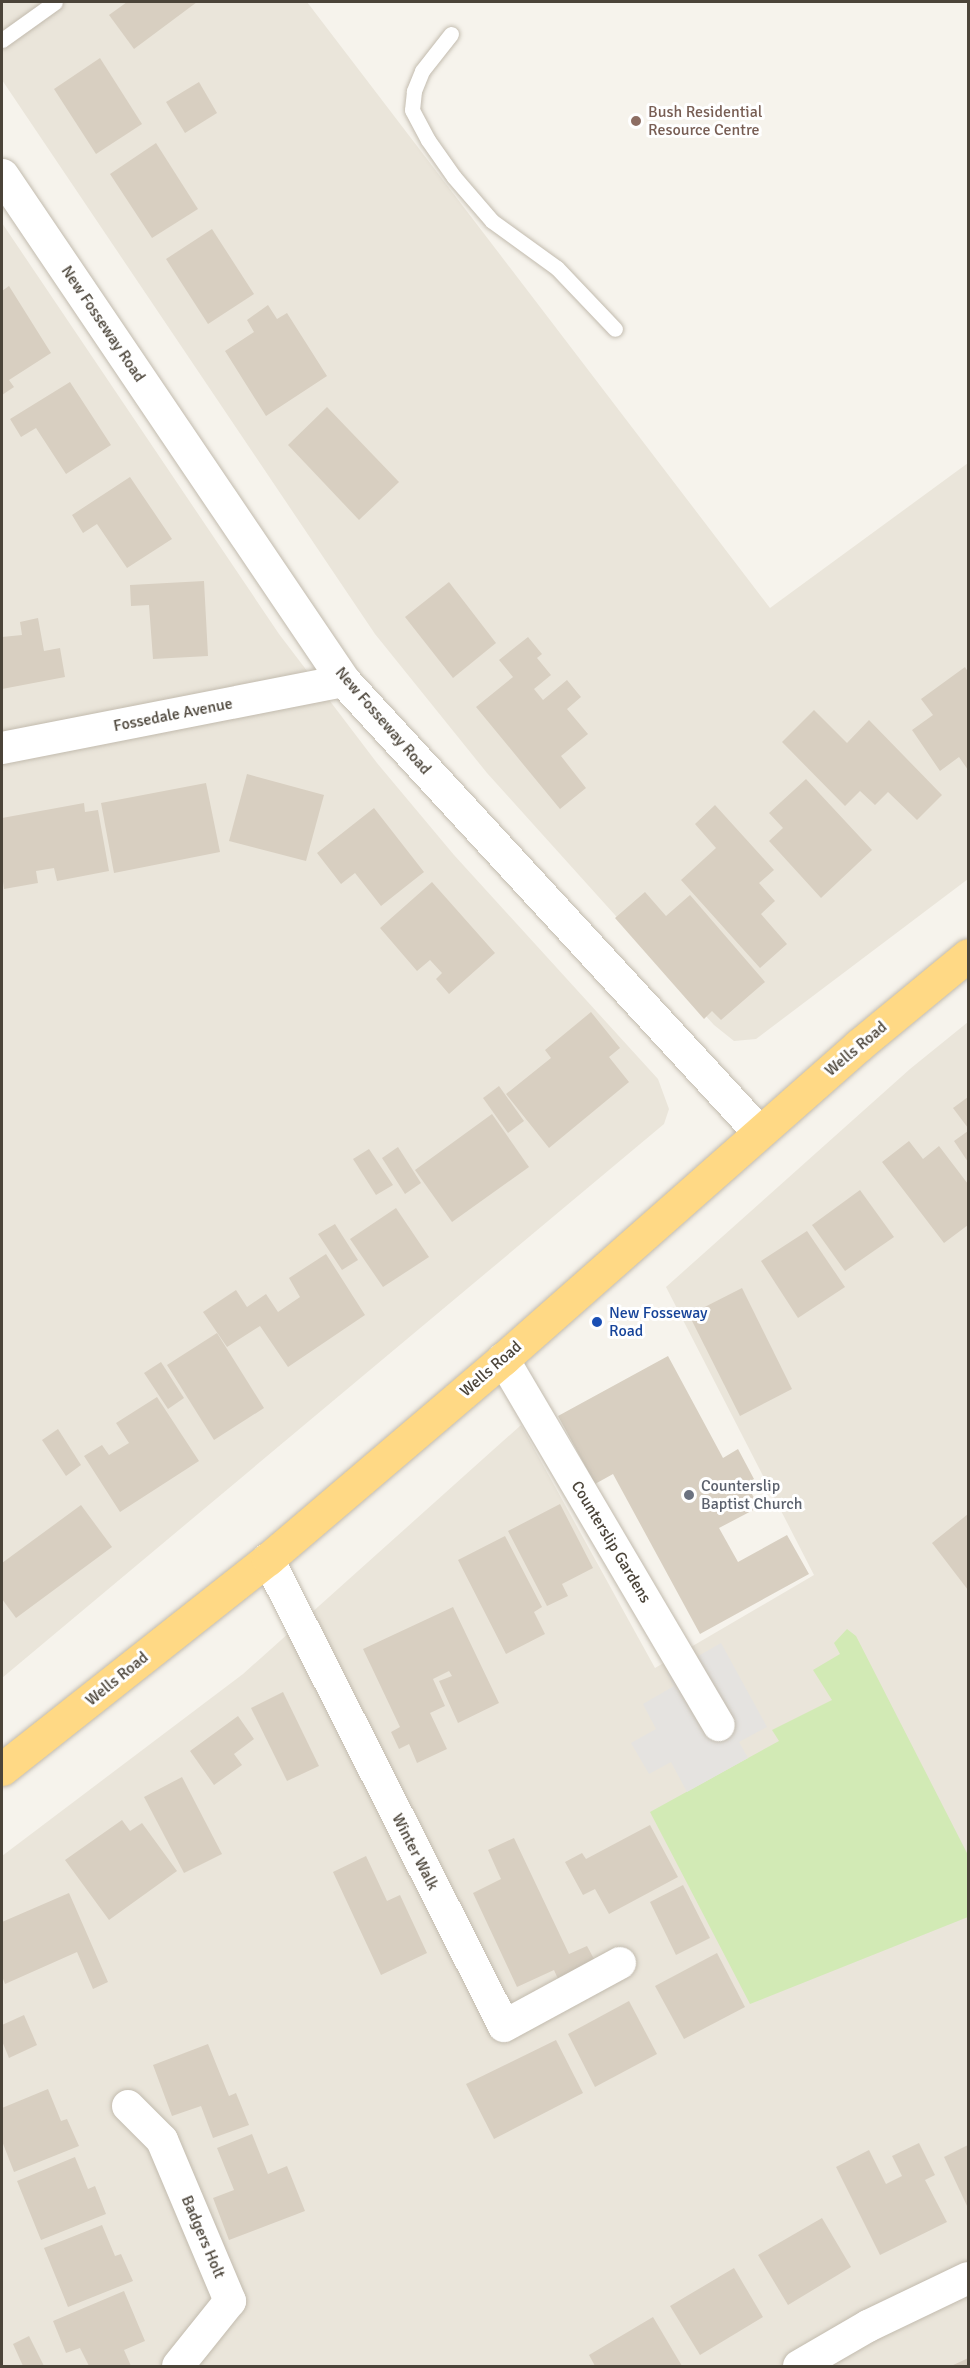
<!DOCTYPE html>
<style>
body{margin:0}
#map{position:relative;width:970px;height:2368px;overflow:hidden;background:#f6f3ec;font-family:Signika,sans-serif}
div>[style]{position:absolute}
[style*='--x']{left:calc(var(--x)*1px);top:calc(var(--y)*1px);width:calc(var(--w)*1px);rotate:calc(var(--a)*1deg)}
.residential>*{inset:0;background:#eae5da}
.green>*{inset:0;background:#d2eab5}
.parking>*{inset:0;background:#e5e3e0}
.building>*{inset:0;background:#d8cfc1}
.roads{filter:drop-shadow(0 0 2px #c2bbae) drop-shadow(0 0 2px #c2bbae)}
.service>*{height:15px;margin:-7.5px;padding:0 7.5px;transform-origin:7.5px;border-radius:7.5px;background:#fff}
.minor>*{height:32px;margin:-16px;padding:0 16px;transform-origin:16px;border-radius:16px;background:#fff}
.tertiary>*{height:33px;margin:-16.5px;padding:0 16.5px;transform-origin:16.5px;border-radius:16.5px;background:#fff}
.trunk>*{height:33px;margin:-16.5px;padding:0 16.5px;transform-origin:16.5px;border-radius:16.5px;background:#ffd985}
.dots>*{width:16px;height:16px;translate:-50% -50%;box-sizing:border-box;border:3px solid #fff;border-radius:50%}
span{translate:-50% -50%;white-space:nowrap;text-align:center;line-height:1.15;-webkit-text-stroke:6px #fff;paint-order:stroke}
.education-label{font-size:16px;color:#785e54}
.left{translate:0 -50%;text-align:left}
.street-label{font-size:16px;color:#4b4439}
.transit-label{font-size:16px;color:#164399}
.worship-label{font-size:16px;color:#5b616d}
.frame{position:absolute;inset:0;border:3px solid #4b4439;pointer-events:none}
</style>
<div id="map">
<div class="residential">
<div style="clip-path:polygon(2px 2px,307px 2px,770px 608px,968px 463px,968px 879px,756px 1039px,734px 1041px,714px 1025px,487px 773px,375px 634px,2px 80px)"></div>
<div style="clip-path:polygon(2px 223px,279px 634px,377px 763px,454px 855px,658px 1079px,669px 1109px,664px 1124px,2px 1678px)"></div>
<div style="clip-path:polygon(968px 1022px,968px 2366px,2px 2366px,2px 1856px,243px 1674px,521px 1425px,655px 1668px,814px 1575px,666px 1287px,910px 1069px)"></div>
</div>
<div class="green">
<div style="clip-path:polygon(847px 1629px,856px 1636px,968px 1855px,968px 1917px,750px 2004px,650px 1812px,779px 1741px,772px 1730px,832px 1700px,813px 1670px,840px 1654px,834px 1643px)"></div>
</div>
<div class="parking">
<div style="clip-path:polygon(721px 1643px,767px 1727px,739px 1742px,748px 1758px,687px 1792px,671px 1762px,649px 1774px,631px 1743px,656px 1729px,643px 1704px,674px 1686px,667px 1674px)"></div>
</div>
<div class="building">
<div style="clip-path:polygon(127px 2px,197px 2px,134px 49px,109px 15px)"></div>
<div style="clip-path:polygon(100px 58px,142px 124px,96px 154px,54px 89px)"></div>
<div style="clip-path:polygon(199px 82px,217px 113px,185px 133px,166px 102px)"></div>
<div style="clip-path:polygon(156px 143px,198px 209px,152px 238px,110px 174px)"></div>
<div style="clip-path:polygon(212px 229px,254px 294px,208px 324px,166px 259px)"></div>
<div style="clip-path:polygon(9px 286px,51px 353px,9px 380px,14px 387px,2px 395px,2px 291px)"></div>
<div style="clip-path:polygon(268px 305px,277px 319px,287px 313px,327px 376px,266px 416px,225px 351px,254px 332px,247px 320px)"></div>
<div style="clip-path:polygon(70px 382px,111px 445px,66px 474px,36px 428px,21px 437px,10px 419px)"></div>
<div style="clip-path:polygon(327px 407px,399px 482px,359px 520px,288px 445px)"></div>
<div style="clip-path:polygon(130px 477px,172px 539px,127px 568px,97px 524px,83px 533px,72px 515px)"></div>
<div style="clip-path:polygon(204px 581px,208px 656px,153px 659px,149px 605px,131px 606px,130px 585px)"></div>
<div style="clip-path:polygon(449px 582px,496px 643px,453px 678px,405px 617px)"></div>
<div style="clip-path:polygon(38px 618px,44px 651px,60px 648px,65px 677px,2px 689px,2px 637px,22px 635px,20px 622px)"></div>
<div style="clip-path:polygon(528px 637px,542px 654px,537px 658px,551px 675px,534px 689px,543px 700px,567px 680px,581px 697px,567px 709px,588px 734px,561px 756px,586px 788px,560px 809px,476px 707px,513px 677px,499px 660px)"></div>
<div style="clip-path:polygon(965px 667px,968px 672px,968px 770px,959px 757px,940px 771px,912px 730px,933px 715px,921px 699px)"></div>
<div style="clip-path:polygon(814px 710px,847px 743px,869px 720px,942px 795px,917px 820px,888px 792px,875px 805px,860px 791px,845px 806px,782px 742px)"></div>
<div style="clip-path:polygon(247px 774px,324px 795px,306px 861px,229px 841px)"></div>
<div style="clip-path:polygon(806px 779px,872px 850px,821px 898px,769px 841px,783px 828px,769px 813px)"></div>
<div style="clip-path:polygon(206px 783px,220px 852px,114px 873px,101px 803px)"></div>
<div style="clip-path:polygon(84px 803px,85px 812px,98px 810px,109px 871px,57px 881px,54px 868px,36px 871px,38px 883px,4px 889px,2px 874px,2px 818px)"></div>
<div style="clip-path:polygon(715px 805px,774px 870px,759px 883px,775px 901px,761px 914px,787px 944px,760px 968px,681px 880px,716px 848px,695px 824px)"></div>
<div style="clip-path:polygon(374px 808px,424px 872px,381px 906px,355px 873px,341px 884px,317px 853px)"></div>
<div style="clip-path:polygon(432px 882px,495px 953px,449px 994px,436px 979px,442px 973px,430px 960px,417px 971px,380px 928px)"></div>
<div style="clip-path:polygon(645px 892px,666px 916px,690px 895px,765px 982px,721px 1020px,712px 1011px,704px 1019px,615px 918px)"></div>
<div style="clip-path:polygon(591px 1012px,620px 1048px,609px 1057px,629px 1082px,549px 1148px,506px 1094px,551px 1058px,545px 1050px)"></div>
<div style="clip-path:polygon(499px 1086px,524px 1121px,508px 1133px,483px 1098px)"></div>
<div style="clip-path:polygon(968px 1097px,968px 1128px,953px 1108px)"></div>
<div style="clip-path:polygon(492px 1114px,529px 1167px,452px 1222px,415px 1170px)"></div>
<div style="clip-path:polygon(968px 1131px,968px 1162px,954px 1141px)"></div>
<div style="clip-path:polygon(909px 1141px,923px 1159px,939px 1146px,968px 1184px,968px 1225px,944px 1243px,882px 1162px)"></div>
<div style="clip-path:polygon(398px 1147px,421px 1183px,405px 1194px,382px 1158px)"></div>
<div style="clip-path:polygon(369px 1149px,393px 1185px,376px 1195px,353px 1159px)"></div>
<div style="clip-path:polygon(860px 1190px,894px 1237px,845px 1271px,812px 1225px)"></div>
<div style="clip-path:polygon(396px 1208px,429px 1257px,383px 1287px,350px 1239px)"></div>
<div style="clip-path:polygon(335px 1224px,358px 1260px,342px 1270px,318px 1234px)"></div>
<div style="clip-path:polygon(807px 1231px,845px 1287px,798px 1318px,761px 1261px)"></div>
<div style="clip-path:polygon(326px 1254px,365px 1315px,288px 1367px,260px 1326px,227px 1347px,203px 1312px,236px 1290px,247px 1307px,266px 1294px,278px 1312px,300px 1297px,289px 1278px)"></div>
<div style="clip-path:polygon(742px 1288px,792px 1389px,740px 1416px,689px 1315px)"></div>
<div style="clip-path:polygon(217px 1333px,264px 1408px,214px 1440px,167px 1365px)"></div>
<div style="clip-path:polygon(668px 1356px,723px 1458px,738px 1449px,754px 1479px,746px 1483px,759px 1507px,719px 1528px,738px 1562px,787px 1535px,809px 1574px,700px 1634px,613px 1474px,595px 1484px,558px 1416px)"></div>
<div style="clip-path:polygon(161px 1362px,184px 1398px,168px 1409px,144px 1373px)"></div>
<div style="clip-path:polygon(157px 1397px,199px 1461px,120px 1512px,84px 1456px,102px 1445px,109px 1455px,129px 1443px,116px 1423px)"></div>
<div style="clip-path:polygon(58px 1429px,81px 1465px,66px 1476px,42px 1440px)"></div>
<div style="clip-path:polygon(560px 1504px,593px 1568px,562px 1584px,568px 1596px,547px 1606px,508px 1531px)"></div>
<div style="clip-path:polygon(81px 1505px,112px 1547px,16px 1618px,2px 1599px,2px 1563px)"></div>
<div style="clip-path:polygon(968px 1514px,968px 1590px,932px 1543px)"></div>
<div style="clip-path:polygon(505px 1536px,542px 1607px,534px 1612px,545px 1634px,506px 1654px,458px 1560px)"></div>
<div style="clip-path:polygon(453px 1607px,499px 1703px,458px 1723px,439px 1681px,452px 1676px,449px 1671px,433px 1679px,445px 1706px,430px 1713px,447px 1749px,417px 1763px,409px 1744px,399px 1749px,391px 1732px,400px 1727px,363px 1649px)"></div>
<div style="clip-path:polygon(283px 1692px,319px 1766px,287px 1781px,251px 1708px)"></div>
<div style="clip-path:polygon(238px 1716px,254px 1739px,234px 1754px,242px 1765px,214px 1785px,190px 1751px)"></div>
<div style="clip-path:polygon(182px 1777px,222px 1854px,184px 1873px,144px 1797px)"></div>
<div style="clip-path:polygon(122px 1820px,130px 1831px,142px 1823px,177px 1871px,109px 1920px,65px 1860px)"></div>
<div style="clip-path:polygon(650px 1825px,678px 1877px,609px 1914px,595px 1889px,583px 1895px,565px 1862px,582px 1853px,586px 1859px)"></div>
<div style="clip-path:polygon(514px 1838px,569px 1954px,587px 1946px,600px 1970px,562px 1988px,554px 1970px,517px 1987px,473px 1893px,501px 1879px,488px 1850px)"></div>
<div style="clip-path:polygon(366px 1856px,387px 1901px,400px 1895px,427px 1953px,381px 1975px,333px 1872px)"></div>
<div style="clip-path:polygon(683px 1885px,710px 1938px,676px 1955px,650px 1902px)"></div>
<div style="clip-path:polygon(69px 1893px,108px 1982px,93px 1989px,77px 1952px,5px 1984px,2px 1976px,2px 1922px)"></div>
<div style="clip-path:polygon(717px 1953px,745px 2007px,684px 2039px,655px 1986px)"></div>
<div style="clip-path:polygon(629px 2001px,657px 2054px,595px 2087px,568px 2034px)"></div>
<div style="clip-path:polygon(24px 2015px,37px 2045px,9px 2058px,2px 2041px,2px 2025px)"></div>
<div style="clip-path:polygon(556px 2040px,583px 2093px,494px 2139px,466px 2084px)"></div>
<div style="clip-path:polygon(208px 2044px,229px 2096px,236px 2093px,249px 2125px,213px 2138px,201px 2106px,172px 2116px,153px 2065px)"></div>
<div style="clip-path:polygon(48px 2089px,61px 2121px,67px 2119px,79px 2146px,14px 2172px,2px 2141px,2px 2108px)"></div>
<div style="clip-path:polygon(252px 2134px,268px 2174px,287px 2166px,305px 2211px,229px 2240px,213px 2198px,234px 2190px,217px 2148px)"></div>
<div style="clip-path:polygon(919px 2143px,935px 2175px,925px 2180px,947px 2222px,880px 2255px,836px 2167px,869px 2150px,886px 2184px,902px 2176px,892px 2156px)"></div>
<div style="clip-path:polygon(968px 2145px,968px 2208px,944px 2157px)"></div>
<div style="clip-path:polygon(75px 2157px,88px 2189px,95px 2186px,106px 2214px,41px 2240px,17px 2181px)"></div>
<div style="clip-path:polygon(822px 2218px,851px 2267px,788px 2305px,758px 2255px)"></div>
<div style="clip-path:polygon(102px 2225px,115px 2256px,121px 2254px,133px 2281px,68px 2307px,44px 2248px)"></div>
<div style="clip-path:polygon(734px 2268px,763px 2317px,700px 2355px,670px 2306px)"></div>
<div style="clip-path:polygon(124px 2291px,145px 2341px,124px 2350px,131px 2366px,89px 2366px,80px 2348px,66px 2353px,53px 2321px)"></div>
<div style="clip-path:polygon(653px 2317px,682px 2366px,595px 2366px,589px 2355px)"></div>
<div style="clip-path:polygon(29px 2336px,44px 2366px,23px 2366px,13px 2344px)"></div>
<div style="clip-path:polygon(968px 2358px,968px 2366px,951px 2366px,962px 2361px)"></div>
</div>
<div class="roads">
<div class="service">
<div style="--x:451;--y:34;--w:47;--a:128.1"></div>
<div style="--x:422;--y:71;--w:22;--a:112"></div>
<div style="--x:414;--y:91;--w:19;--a:96"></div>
<div style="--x:412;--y:110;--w:34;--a:62"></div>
<div style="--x:428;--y:140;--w:45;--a:54.9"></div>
<div style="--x:454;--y:177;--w:58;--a:49.2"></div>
<div style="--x:492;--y:221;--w:80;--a:35.9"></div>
<div style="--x:557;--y:268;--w:84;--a:46.4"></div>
<div style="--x:2;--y:40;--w:65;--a:-35.6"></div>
</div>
<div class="minor">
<div style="--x:2;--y:748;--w:349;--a:-11.1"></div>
<div style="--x:503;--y:1359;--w:425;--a:59.5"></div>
<div style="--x:268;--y:1559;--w:523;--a:63.19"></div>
<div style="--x:504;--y:2026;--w:132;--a:-28.5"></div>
<div style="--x:128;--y:2106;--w:48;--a:45"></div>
<div style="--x:162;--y:2140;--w:175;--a:67.1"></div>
<div style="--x:230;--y:2301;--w:83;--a:128.7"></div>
<div style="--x:799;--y:2366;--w:80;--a:-30.1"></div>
<div style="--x:868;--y:2326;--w:111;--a:-25.6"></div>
</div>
<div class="tertiary">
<div style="--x:2;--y:175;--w:611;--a:55.95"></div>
<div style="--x:344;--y:681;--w:613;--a:47.38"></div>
</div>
<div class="trunk">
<div style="--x:2;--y:1769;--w:339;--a:-38.3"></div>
<div style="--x:268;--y:1559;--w:309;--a:-40.4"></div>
<div style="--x:503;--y:1359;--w:475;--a:-41.4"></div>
<div style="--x:859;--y:1045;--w:141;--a:-39.5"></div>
</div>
</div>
<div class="dots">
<div style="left:636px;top:121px;background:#8d6e63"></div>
<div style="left:597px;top:1322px;background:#1a4fb4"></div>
<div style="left:689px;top:1495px;background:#6b7280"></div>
</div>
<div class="education-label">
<span class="left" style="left:648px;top:121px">Bush Residential<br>Resource Centre</span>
</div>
<div class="street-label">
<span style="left:103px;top:324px;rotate:56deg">New Fosseway Road</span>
<span style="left:173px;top:715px;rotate:-11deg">Fossedale Avenue</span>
<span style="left:383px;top:721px;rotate:49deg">New Fosseway Road</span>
<span style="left:856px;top:1049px;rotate:-40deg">Wells Road</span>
<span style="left:491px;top:1369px;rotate:-41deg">Wells Road</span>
<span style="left:611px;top:1542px;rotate:59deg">Counterslip Gardens</span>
<span style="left:117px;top:1679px;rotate:-39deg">Wells Road</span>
<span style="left:415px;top:1852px;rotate:63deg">Winter Walk</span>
<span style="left:203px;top:2237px;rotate:67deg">Badgers Holt</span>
</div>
<div class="transit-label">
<span class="left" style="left:609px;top:1322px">New Fosseway<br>Road</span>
</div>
<div class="worship-label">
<span class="left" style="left:701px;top:1495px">Counterslip<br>Baptist Church</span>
</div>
<div class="frame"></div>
</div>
